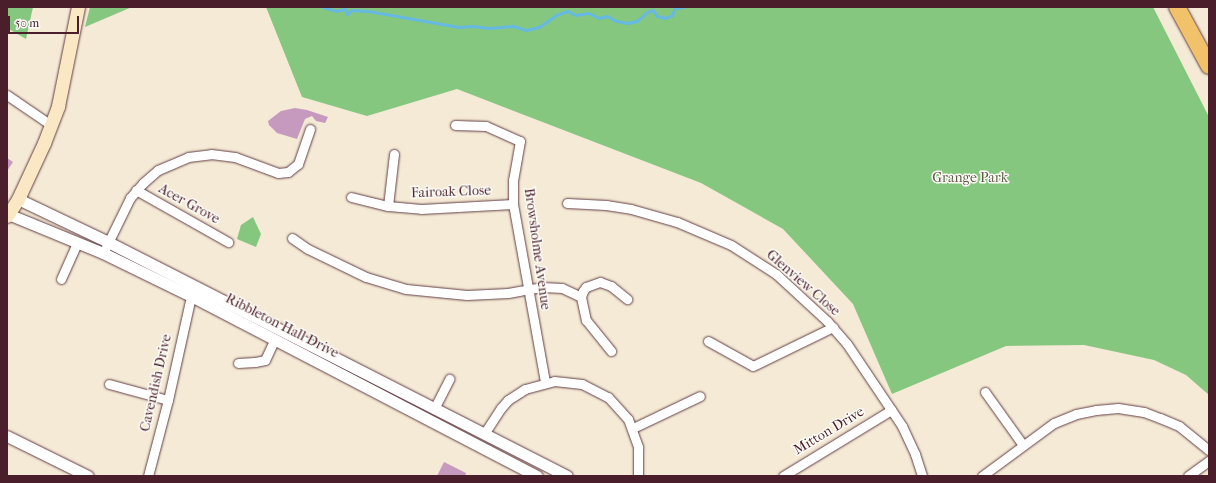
<!DOCTYPE html>
<style>
body{margin:0}
#map{position:relative;width:1216px;height:483px;overflow:hidden;background:#f4ead5;font-family:"IM FELL French Canon",serif}
div>[style]{position:absolute}
[style*='--x']{left:calc(var(--x)*1px);top:calc(var(--y)*1px);width:calc(var(--w)*1px);rotate:calc(var(--a)*1deg)}
.green>*{inset:0;background:#86c780}
.stream>*{height:3px;margin:-1.5px;padding:0 1.5px;transform-origin:1.5px;border-radius:1.5px;background:#66b9e2}
.building>*{inset:0;background:#c69abf}
.roads{filter:drop-shadow(0 0 1px #643d44) drop-shadow(0 0 1px #643d44)}
.minor>*{height:9px;margin:-4.5px;padding:0 4.5px;transform-origin:4.5px;border-radius:4.5px;background:#fff}
.tertiary>*{height:11px;margin:-5.5px;padding:0 5.5px;transform-origin:5.5px;border-radius:5.5px;background:#fff}
.secondary>*{height:13px;margin:-6.5px;padding:0 6.5px;transform-origin:6.5px;border-radius:6.5px;background:#fae7c3}
.motorway>*{height:16px;margin:-8px;padding:0 8px;transform-origin:8px;border-radius:8px;background:#f2c26a}
span{translate:-50% -50%;white-space:nowrap;text-align:center;line-height:1.15;-webkit-text-stroke:3px #fdfcf7;paint-order:stroke}
.park-label{font-size:14px;color:#5f5a49}
.street-label{font-size:14px;color:#4a1f2b}
.frame{position:absolute;inset:0;border:8px solid #4a1f2b;pointer-events:none}
.scale{position:absolute;left:8px;top:16px;width:71px;height:18px;box-sizing:border-box;border:2px solid #4a1f2b;border-top:0;padding-left:5px;font-size:12px;line-height:14px;white-space:nowrap;color:#4a1f2b;-webkit-text-stroke:3px #fdfcf7;paint-order:stroke}
</style>
<div id="map">
<div class="green">
<div style="clip-path:polygon(7px 7px,33px 7px,26px 39px,7px 28px)"></div>
<div style="clip-path:polygon(90px 7px,132px 7px,85px 27px)"></div>
<div style="clip-path:polygon(266px 7px,1153px 7px,1209px 117px,1209px 395px,1186px 375px,1154px 360px,1084px 345px,1006px 346px,892px 394px,853px 304px,783px 229px,701px 183px,457px 89px,367px 116px,302px 97px)"></div>
<div style="clip-path:polygon(253px 217px,261px 234px,256px 247px,237px 239px,241px 225px)"></div>
</div>
<div class="stream">
<div style="--x:323;--y:7;--w:14;--a:17"></div>
<div style="--x:336;--y:11;--w:9;--a:-13"></div>
<div style="--x:345;--y:9;--w:5;--a:68"></div>
<div style="--x:347;--y:14;--w:6;--a:-39"></div>
<div style="--x:352;--y:10;--w:16;--a:4"></div>
<div style="--x:368;--y:11;--w:92;--a:10"></div>
<div style="--x:459;--y:27;--w:13;--a:-4"></div>
<div style="--x:472;--y:26;--w:17;--a:7"></div>
<div style="--x:489;--y:28;--w:24;--a:-5"></div>
<div style="--x:513;--y:26;--w:14;--a:17"></div>
<div style="--x:526;--y:30;--w:13;--a:-13"></div>
<div style="--x:539;--y:27;--w:21;--a:-35"></div>
<div style="--x:556;--y:15;--w:12;--a:-20"></div>
<div style="--x:567;--y:11;--w:10;--a:24"></div>
<div style="--x:576;--y:15;--w:12;--a:-9"></div>
<div style="--x:588;--y:13;--w:12;--a:24"></div>
<div style="--x:599;--y:18;--w:8;--a:-14"></div>
<div style="--x:607;--y:16;--w:10;--a:29"></div>
<div style="--x:616;--y:21;--w:11;--a:10"></div>
<div style="--x:627;--y:23;--w:10;--a:-11"></div>
<div style="--x:637;--y:21;--w:13;--a:-42"></div>
<div style="--x:647;--y:12;--w:6;--a:-18"></div>
<div style="--x:653;--y:10;--w:7;--a:56"></div>
<div style="--x:657;--y:16;--w:8;--a:14"></div>
<div style="--x:665;--y:18;--w:8;--a:-23"></div>
<div style="--x:672;--y:15;--w:8;--a:-67"></div>
<div style="--x:675;--y:8;--w:9;--a:-6"></div>
</div>
<div class="building">
<div style="clip-path:polygon(295px 108px,307px 110px,328px 117px,325px 123px,316px 121px,312px 116px,305px 119px,297px 139px,277px 133px,269px 125px,268px 121px,281px 111px)"></div>
<div style="clip-path:polygon(7px 158px,13px 162px,7px 171px)"></div>
<div style="clip-path:polygon(444px 462px,466px 473px,465px 476px,437px 476px)"></div>
</div>
<div class="roads">
<div class="minor">
<div style="--x:7;--y:95;--w:53;--a:34.3"></div>
<div style="--x:455;--y:125;--w:31;--a:2"></div>
<div style="--x:486;--y:126;--w:37;--a:24"></div>
<div style="--x:520;--y:141;--w:40;--a:100"></div>
<div style="--x:513;--y:180;--w:24;--a:90"></div>
<div style="--x:513;--y:204;--w:181;--a:79.8"></div>
<div style="--x:394;--y:154;--w:52;--a:96.6"></div>
<div style="--x:388;--y:206;--w:33;--a:5"></div>
<div style="--x:421;--y:209;--w:92;--a:-3.1"></div>
<div style="--x:136;--y:190;--w:106;--a:29.5"></div>
<div style="--x:351;--y:197;--w:38;--a:14"></div>
<div style="--x:567;--y:203;--w:39;--a:3"></div>
<div style="--x:606;--y:205;--w:25;--a:9"></div>
<div style="--x:631;--y:209;--w:48;--a:15.8"></div>
<div style="--x:677;--y:222;--w:59;--a:23.1"></div>
<div style="--x:731;--y:245;--w:54;--a:32.8"></div>
<div style="--x:776;--y:274;--w:69;--a:42.7"></div>
<div style="--x:827;--y:321;--w:30;--a:49"></div>
<div style="--x:847;--y:344;--w:99;--a:56.1"></div>
<div style="--x:902;--y:426;--w:31;--a:65"></div>
<div style="--x:915;--y:454;--w:23;--a:72"></div>
<div style="--x:292;--y:238;--w:19;--a:35"></div>
<div style="--x:308;--y:249;--w:64;--a:25.8"></div>
<div style="--x:366;--y:277;--w:42;--a:16.7"></div>
<div style="--x:406;--y:289;--w:61;--a:5.6"></div>
<div style="--x:467;--y:295;--w:41;--a:-2.8"></div>
<div style="--x:508;--y:293;--w:35;--a:-10"></div>
<div style="--x:542;--y:287;--w:20;--a:3"></div>
<div style="--x:562;--y:288;--w:21;--a:25"></div>
<div style="--x:581;--y:297;--w:6;--a:-72"></div>
<div style="--x:583;--y:291;--w:5;--a:-53"></div>
<div style="--x:586;--y:287;--w:15;--a:-20"></div>
<div style="--x:600;--y:282;--w:12;--a:20"></div>
<div style="--x:611;--y:286;--w:21;--a:39"></div>
<div style="--x:106;--y:247;--w:55;--a:-63.9"></div>
<div style="--x:130;--y:198;--w:20;--a:-49"></div>
<div style="--x:143;--y:183;--w:20;--a:-41"></div>
<div style="--x:158;--y:170;--w:33;--a:-23"></div>
<div style="--x:188;--y:157;--w:23;--a:-7"></div>
<div style="--x:211;--y:154;--w:24;--a:7"></div>
<div style="--x:235;--y:157;--w:46;--a:20.4"></div>
<div style="--x:278;--y:173;--w:10;--a:-6"></div>
<div style="--x:288;--y:172;--w:13;--a:-39"></div>
<div style="--x:298;--y:164;--w:37;--a:-71"></div>
<div style="--x:61;--y:279;--w:39;--a:-66"></div>
<div style="--x:581;--y:297;--w:24;--a:78"></div>
<div style="--x:586;--y:320;--w:40;--a:51"></div>
<div style="--x:708;--y:341;--w:51;--a:29.1"></div>
<div style="--x:753;--y:366;--w:89;--a:-26"></div>
<div style="--x:238;--y:363;--w:17;--a:-3"></div>
<div style="--x:255;--y:362;--w:10;--a:-11"></div>
<div style="--x:265;--y:360;--w:23;--a:-65"></div>
<div style="--x:109;--y:384;--w:61;--a:15.2"></div>
<div style="--x:985;--y:392;--w:65;--a:54.4"></div>
<div style="--x:434;--y:409;--w:34;--a:-63"></div>
<div style="--x:633;--y:428;--w:74;--a:-25.5"></div>
<div style="--x:484;--y:434;--w:31;--a:-57"></div>
<div style="--x:501;--y:408;--w:11;--a:-49"></div>
<div style="--x:508;--y:400;--w:20;--a:-33"></div>
<div style="--x:525;--y:389;--w:30;--a:-15"></div>
<div style="--x:554;--y:381;--w:28;--a:6"></div>
<div style="--x:582;--y:384;--w:29;--a:27"></div>
<div style="--x:608;--y:397;--w:30;--a:48"></div>
<div style="--x:628;--y:419;--w:30;--a:70"></div>
<div style="--x:638;--y:447;--w:29;--a:90"></div>
<div style="--x:148;--y:476;--w:79;--a:-75.3"></div>
<div style="--x:168;--y:400;--w:107;--a:-77.5"></div>
<div style="--x:783;--y:476;--w:127;--a:-31.4"></div>
<div style="--x:982;--y:476;--w:89;--a:-36.4"></div>
<div style="--x:1054;--y:423;--w:24;--a:-22"></div>
<div style="--x:1076;--y:414;--w:20;--a:-11"></div>
<div style="--x:1096;--y:410;--w:22;--a:-5"></div>
<div style="--x:1118;--y:408;--w:26;--a:9"></div>
<div style="--x:1144;--y:412;--w:17;--a:21"></div>
<div style="--x:1160;--y:418;--w:21;--a:23"></div>
<div style="--x:1179;--y:426;--w:38;--a:39"></div>
<div style="--x:1188;--y:476;--w:26;--a:-36"></div>
</div>
<div class="tertiary">
<div style="--x:18;--y:199;--w:100;--a:25.5"></div>
<div style="--x:108;--y:242;--w:515;--a:27.01"></div>
<div style="--x:8;--y:214;--w:103;--a:22.3"></div>
<div style="--x:103;--y:253;--w:98;--a:26"></div>
<div style="--x:191;--y:296;--w:390;--a:27.5"></div>
<div style="--x:7;--y:436;--w:90;--a:26.3"></div>
</div>
<div class="secondary">
<div style="--x:7;--y:216;--w:20;--a:-57"></div>
<div style="--x:18;--y:199;--w:62;--a:-65.1"></div>
<div style="--x:44;--y:143;--w:40;--a:-69"></div>
<div style="--x:58;--y:106;--w:101;--a:-78.6"></div>
</div>
<div class="motorway">
<div style="--x:1177;--y:7;--w:67;--a:61.5"></div>
</div>
</div>
<div class="park-label">
<span style="left:970px;top:178px">Grange Park</span>
</div>
<div class="street-label">
<span style="left:451px;top:192px;rotate:-2deg">Fairoak Close</span>
<span style="left:189px;top:204px;rotate:29deg">Acer Grove</span>
<span style="left:537px;top:249px;rotate:82deg">Browsholme Avenue</span>
<span style="left:803px;top:283px;rotate:41deg">Glenview Close</span>
<span style="left:282px;top:326px;rotate:27deg">Ribbleton Hall Drive</span>
<span style="left:156px;top:383px;rotate:-77deg">Cavendish Drive</span>
<span style="left:829px;top:431px;rotate:-31deg">Mitton Drive</span>
</div>
<div class="frame"></div>
<div class="scale">50 m</div>
</div>
